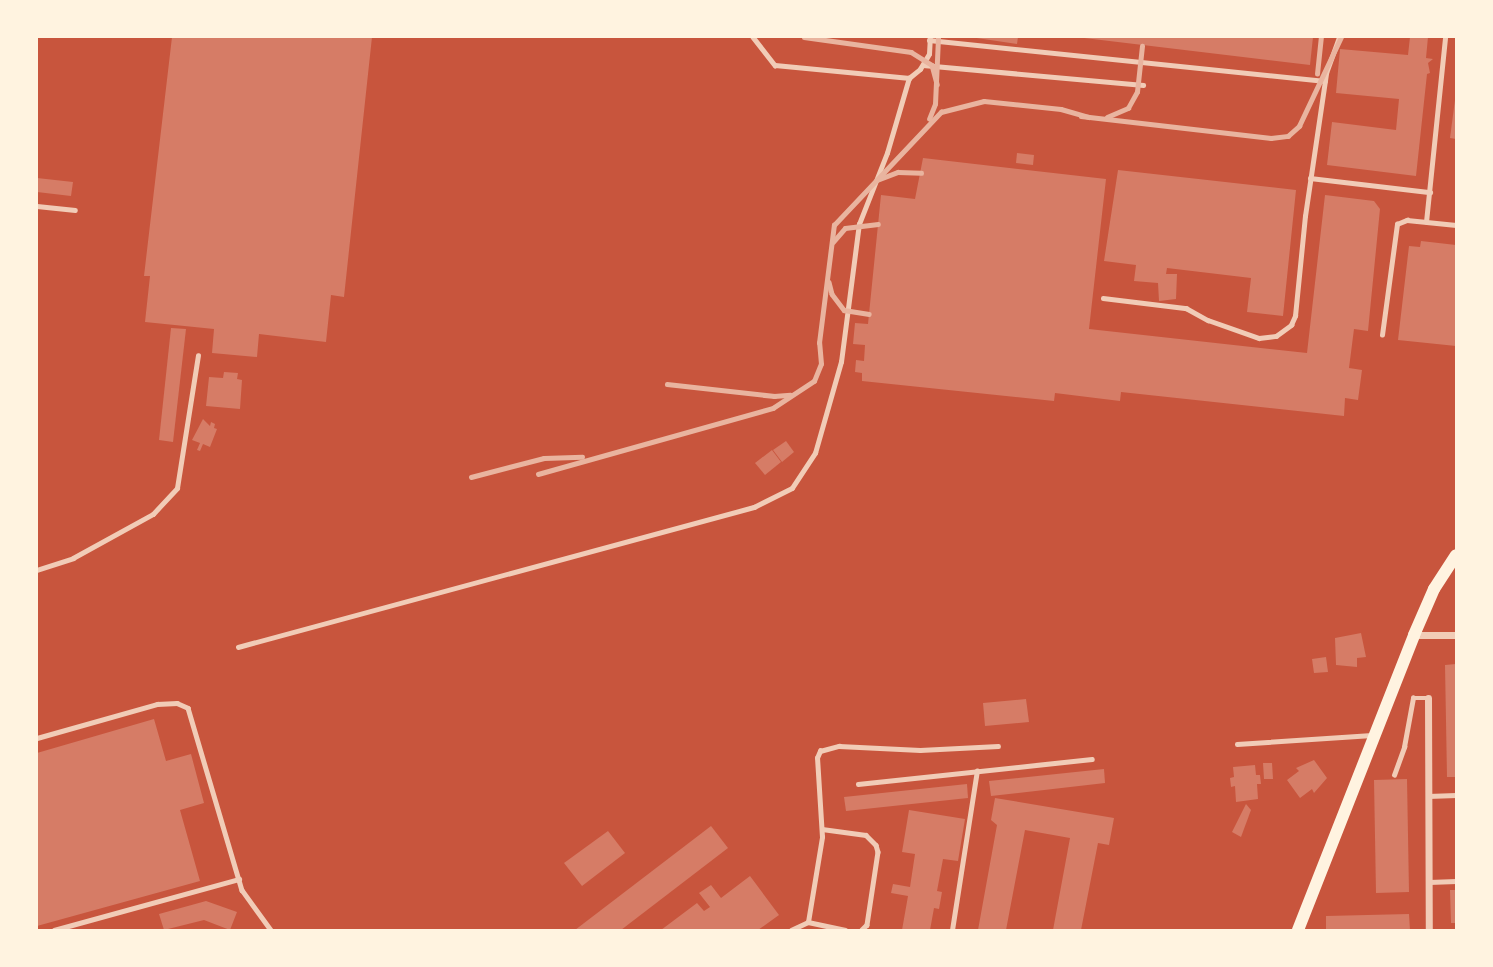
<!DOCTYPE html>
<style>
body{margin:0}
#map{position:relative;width:1493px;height:967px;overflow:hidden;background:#c8553d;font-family:Arial,sans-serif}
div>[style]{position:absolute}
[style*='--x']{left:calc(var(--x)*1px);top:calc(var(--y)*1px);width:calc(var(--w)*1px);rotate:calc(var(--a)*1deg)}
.building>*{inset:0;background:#d67c66}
.service>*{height:4.5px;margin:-2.25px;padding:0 2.25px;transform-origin:2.25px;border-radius:2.25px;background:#f1ccb7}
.minor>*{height:7px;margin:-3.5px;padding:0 3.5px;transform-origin:3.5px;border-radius:3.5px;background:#f1ccb7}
.secondary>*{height:12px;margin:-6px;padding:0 6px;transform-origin:6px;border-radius:6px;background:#fff3e0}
.rail>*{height:4.5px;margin:-2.25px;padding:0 2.25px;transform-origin:2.25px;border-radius:2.25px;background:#e9b49f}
span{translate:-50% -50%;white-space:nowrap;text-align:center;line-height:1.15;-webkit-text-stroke:5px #fff3e0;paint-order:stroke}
.frame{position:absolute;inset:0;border:38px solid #fff3e0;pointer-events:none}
</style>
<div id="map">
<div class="building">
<div style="clip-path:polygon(172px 37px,372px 37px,344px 297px,331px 295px,326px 342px,259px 334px,257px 357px,212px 353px,214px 329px,145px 322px,150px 276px,144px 276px)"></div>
<div style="clip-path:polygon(970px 37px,1018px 37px,1017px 44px)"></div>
<div style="clip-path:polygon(1076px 37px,1313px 37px,1310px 65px)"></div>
<div style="clip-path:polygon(1410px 37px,1428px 37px,1426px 58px,1433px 59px,1428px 63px,1430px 73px,1427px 74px,1416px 176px,1327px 165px,1332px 122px,1396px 130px,1399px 99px,1336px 93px,1340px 49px,1408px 55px)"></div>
<div style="clip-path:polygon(1455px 100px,1456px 100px,1456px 139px,1450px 138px)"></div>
<div style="clip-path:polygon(1017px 153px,1034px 155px,1033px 165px,1016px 163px)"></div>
<div style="clip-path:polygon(923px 158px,1106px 179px,1089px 329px,1307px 353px,1325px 195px,1374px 201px,1380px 209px,1368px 331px,1354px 329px,1349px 368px,1362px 370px,1358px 400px,1345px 398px,1344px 416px,1121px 392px,1120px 401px,1055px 393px,1054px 401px,862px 381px,862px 373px,855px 372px,856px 360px,864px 361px,865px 345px,853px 344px,855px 323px,868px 324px,881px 195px,915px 199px)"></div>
<div style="clip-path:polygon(1118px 170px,1296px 190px,1283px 316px,1247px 312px,1251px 278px,1167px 268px,1166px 274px,1177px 274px,1176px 299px,1159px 301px,1158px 283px,1134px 281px,1136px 265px,1104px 261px)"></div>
<div style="clip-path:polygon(37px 178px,73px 182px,71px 196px,37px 192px)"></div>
<div style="clip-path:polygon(1421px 241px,1456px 245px,1456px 346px,1398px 340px,1409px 246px,1420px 247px)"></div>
<div style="clip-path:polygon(171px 328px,186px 329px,173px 442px,159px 440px)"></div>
<div style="clip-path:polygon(224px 372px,238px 373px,237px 379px,242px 380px,240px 409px,206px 406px,209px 377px,223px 378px)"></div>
<div style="clip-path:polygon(203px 419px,210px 426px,211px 422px,215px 424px,214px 428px,217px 429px,210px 447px,203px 444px,200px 451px,197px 450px,200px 443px,192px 440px)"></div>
<div style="clip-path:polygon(786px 441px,794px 452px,782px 462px,773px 450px)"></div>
<div style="clip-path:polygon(772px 450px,781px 462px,765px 475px,755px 463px)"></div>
<div style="clip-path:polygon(1361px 633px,1366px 657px,1357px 658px,1357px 667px,1336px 665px,1335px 638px)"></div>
<div style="clip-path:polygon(1326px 657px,1328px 672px,1314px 673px,1312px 659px)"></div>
<div style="clip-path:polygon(1456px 664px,1456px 777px,1447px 777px,1445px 665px)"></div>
<div style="clip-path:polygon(1026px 699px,1029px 722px,985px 726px,983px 703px)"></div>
<div style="clip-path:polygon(154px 719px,166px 761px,191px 754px,204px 803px,180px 810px,200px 881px,37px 926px,37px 753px)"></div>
<div style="clip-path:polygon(1314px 760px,1327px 778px,1314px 793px,1312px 789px,1300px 798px,1287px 780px,1299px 771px,1296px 768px)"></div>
<div style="clip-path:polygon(1263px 763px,1272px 763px,1273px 779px,1264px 779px)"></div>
<div style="clip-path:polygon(1255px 765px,1256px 775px,1260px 775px,1261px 784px,1257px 784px,1258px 799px,1236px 802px,1235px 786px,1231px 787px,1230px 778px,1234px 777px,1233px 767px)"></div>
<div style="clip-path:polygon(1104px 769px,1105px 783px,991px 796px,989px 781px)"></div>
<div style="clip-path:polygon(1407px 779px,1409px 892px,1376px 893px,1374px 780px)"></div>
<div style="clip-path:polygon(967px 784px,968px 798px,846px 811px,844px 797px)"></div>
<div style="clip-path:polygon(995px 798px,1114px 818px,1109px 845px,1098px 843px,1081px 930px,1053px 930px,1070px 838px,1025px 830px,1006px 930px,978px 930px,997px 825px,991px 820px)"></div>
<div style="clip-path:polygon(1246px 804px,1251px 810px,1241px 837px,1232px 832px)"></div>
<div style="clip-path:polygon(909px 810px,965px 819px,958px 861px,943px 859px,937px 891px,942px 892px,939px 909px,934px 908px,930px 930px,902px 930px,908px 896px,891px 893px,893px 884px,910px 887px,915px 854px,902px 852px)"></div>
<div style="clip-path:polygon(711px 826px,728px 848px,621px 930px,575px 930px)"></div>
<div style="clip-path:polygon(608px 831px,625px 853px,582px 886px,564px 863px)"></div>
<div style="clip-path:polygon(750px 876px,779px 915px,758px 930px,661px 930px,697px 903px,704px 911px,710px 907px,699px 893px,711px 885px,721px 898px)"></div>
<div style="clip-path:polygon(1450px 890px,1456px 890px,1456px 923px,1451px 923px)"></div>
<div style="clip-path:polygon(206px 901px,237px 912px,230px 930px,204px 920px,164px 930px,159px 914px)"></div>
<div style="clip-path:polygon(1409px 914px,1410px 930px,1326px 930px,1326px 916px)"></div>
</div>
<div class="service">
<div style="--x:753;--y:37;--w:36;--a:52"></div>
<div style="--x:775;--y:65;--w:135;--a:5.5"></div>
<div style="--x:929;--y:40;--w:398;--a:5.9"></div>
<div style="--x:923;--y:65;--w:221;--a:5.2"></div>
<div style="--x:1310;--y:178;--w:121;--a:6.7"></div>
<div style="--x:37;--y:206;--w:38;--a:6"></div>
<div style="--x:1426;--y:222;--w:186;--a:-84.1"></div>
<div style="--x:1103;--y:298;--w:84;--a:6.9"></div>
<div style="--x:1186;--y:308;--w:25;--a:29"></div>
<div style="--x:1208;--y:320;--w:54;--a:19.4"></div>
<div style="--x:1259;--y:338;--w:17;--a:-7"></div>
<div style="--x:1276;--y:336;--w:19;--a:-36"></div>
<div style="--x:1291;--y:325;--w:10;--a:-66"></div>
<div style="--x:1295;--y:316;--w:100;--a:-84.3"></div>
<div style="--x:1305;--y:216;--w:145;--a:-81.6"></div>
<div style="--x:1326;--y:73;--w:38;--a:-70"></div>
<div style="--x:1382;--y:335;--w:112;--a:-82.3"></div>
<div style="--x:1397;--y:224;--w:11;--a:-22"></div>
<div style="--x:1407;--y:220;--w:49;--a:5.8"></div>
<div style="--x:37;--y:570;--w:38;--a:-18"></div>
<div style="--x:73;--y:558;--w:91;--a:-28.8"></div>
<div style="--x:153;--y:514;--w:35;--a:-47"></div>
<div style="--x:177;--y:488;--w:134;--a:-81"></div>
<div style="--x:238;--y:647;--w:535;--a:-15.18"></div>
<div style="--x:754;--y:507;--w:42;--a:-26.6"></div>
<div style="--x:792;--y:488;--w:42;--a:-56.7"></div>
<div style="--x:815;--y:453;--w:95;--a:-74.1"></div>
<div style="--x:841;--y:362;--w:139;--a:-82.6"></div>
<div style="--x:859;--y:224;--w:76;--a:-68.5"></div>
<div style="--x:887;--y:153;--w:78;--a:-73.7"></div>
<div style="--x:909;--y:78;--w:14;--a:-39"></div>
<div style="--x:920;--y:69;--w:17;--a:-59"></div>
<div style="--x:929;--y:54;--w:17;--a:-87"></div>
<div style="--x:37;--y:738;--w:125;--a:-15.8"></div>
<div style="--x:157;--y:704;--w:20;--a:-3"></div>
<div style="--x:177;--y:703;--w:12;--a:24"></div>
<div style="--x:188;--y:708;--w:190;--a:73.5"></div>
<div style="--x:242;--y:890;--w:49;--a:54.1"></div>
<div style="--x:1237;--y:744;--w:135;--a:-3.8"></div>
<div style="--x:1394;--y:775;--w:30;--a:-70"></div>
<div style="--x:1404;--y:747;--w:50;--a:-79.6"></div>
<div style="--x:1413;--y:698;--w:15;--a:0"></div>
<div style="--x:858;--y:784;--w:235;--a:-6.1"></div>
<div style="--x:1428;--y:796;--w:28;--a:-2"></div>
<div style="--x:822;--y:829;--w:44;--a:7.8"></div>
<div style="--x:866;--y:835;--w:14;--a:45"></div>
<div style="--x:876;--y:845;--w:7;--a:74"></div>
<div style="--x:878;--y:852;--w:74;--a:98.6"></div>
<div style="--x:867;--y:925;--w:7;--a:135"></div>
<div style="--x:1429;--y:882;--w:27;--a:-2"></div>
<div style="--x:808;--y:922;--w:86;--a:-80.6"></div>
<div style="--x:822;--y:837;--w:79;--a:-93.6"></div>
<div style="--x:817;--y:758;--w:8;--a:-67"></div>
<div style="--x:820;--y:751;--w:20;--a:-15"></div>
<div style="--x:839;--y:746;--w:81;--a:2.8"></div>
<div style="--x:920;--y:750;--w:78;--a:-2.9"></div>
<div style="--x:54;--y:930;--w:192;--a:-15.4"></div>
<div style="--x:791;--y:930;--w:19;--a:-25"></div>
<div style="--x:808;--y:922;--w:38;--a:12"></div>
<div style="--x:952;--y:930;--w:161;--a:-81.1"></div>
</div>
<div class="minor">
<div style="--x:1414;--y:635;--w:42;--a:0"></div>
<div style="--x:1428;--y:698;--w:232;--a:89.8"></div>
</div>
<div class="secondary">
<div style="--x:1298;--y:930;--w:317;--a:-68.5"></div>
<div style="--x:1414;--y:635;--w:50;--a:-66.5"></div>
<div style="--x:1434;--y:589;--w:40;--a:-57.1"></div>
</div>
<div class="rail">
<div style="--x:804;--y:37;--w:108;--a:8"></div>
<div style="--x:911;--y:52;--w:25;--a:32"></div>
<div style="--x:932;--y:65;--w:20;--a:75"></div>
<div style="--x:1317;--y:74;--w:37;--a:-84"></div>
<div style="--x:1081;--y:116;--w:191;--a:6.6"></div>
<div style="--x:1271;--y:138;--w:17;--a:-7"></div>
<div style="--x:1288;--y:136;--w:15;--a:-42"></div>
<div style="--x:1299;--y:126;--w:98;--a:-64.7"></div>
<div style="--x:1107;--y:117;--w:23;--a:-23"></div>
<div style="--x:1128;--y:108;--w:18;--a:-61"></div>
<div style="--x:1137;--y:92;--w:46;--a:-83.8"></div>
<div style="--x:929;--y:119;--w:16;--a:-68"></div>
<div style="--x:935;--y:104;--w:67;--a:-87.4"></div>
<div style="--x:877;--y:180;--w:22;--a:-21"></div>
<div style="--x:898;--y:172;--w:23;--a:2"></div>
<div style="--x:833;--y:242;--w:18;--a:-49"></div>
<div style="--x:845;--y:228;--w:33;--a:-7"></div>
<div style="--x:829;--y:282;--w:12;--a:76"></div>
<div style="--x:832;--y:294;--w:20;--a:53"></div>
<div style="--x:844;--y:310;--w:25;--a:9"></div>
<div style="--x:667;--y:384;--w:108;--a:6.4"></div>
<div style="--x:774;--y:396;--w:16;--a:-4"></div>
<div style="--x:538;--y:474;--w:244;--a:-15.7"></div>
<div style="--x:773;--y:408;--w:49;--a:-33.4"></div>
<div style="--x:814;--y:381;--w:18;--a:-68"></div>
<div style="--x:821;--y:364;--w:21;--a:-95"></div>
<div style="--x:819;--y:343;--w:119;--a:-82.8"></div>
<div style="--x:834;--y:225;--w:156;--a:-46.6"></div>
<div style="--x:941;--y:112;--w:44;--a:-14.3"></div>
<div style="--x:984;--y:101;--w:77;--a:5.9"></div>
<div style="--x:1061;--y:109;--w:29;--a:16"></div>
<div style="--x:471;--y:477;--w:75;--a:-14.6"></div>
<div style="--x:544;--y:458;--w:38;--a:-2"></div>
</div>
<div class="frame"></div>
</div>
